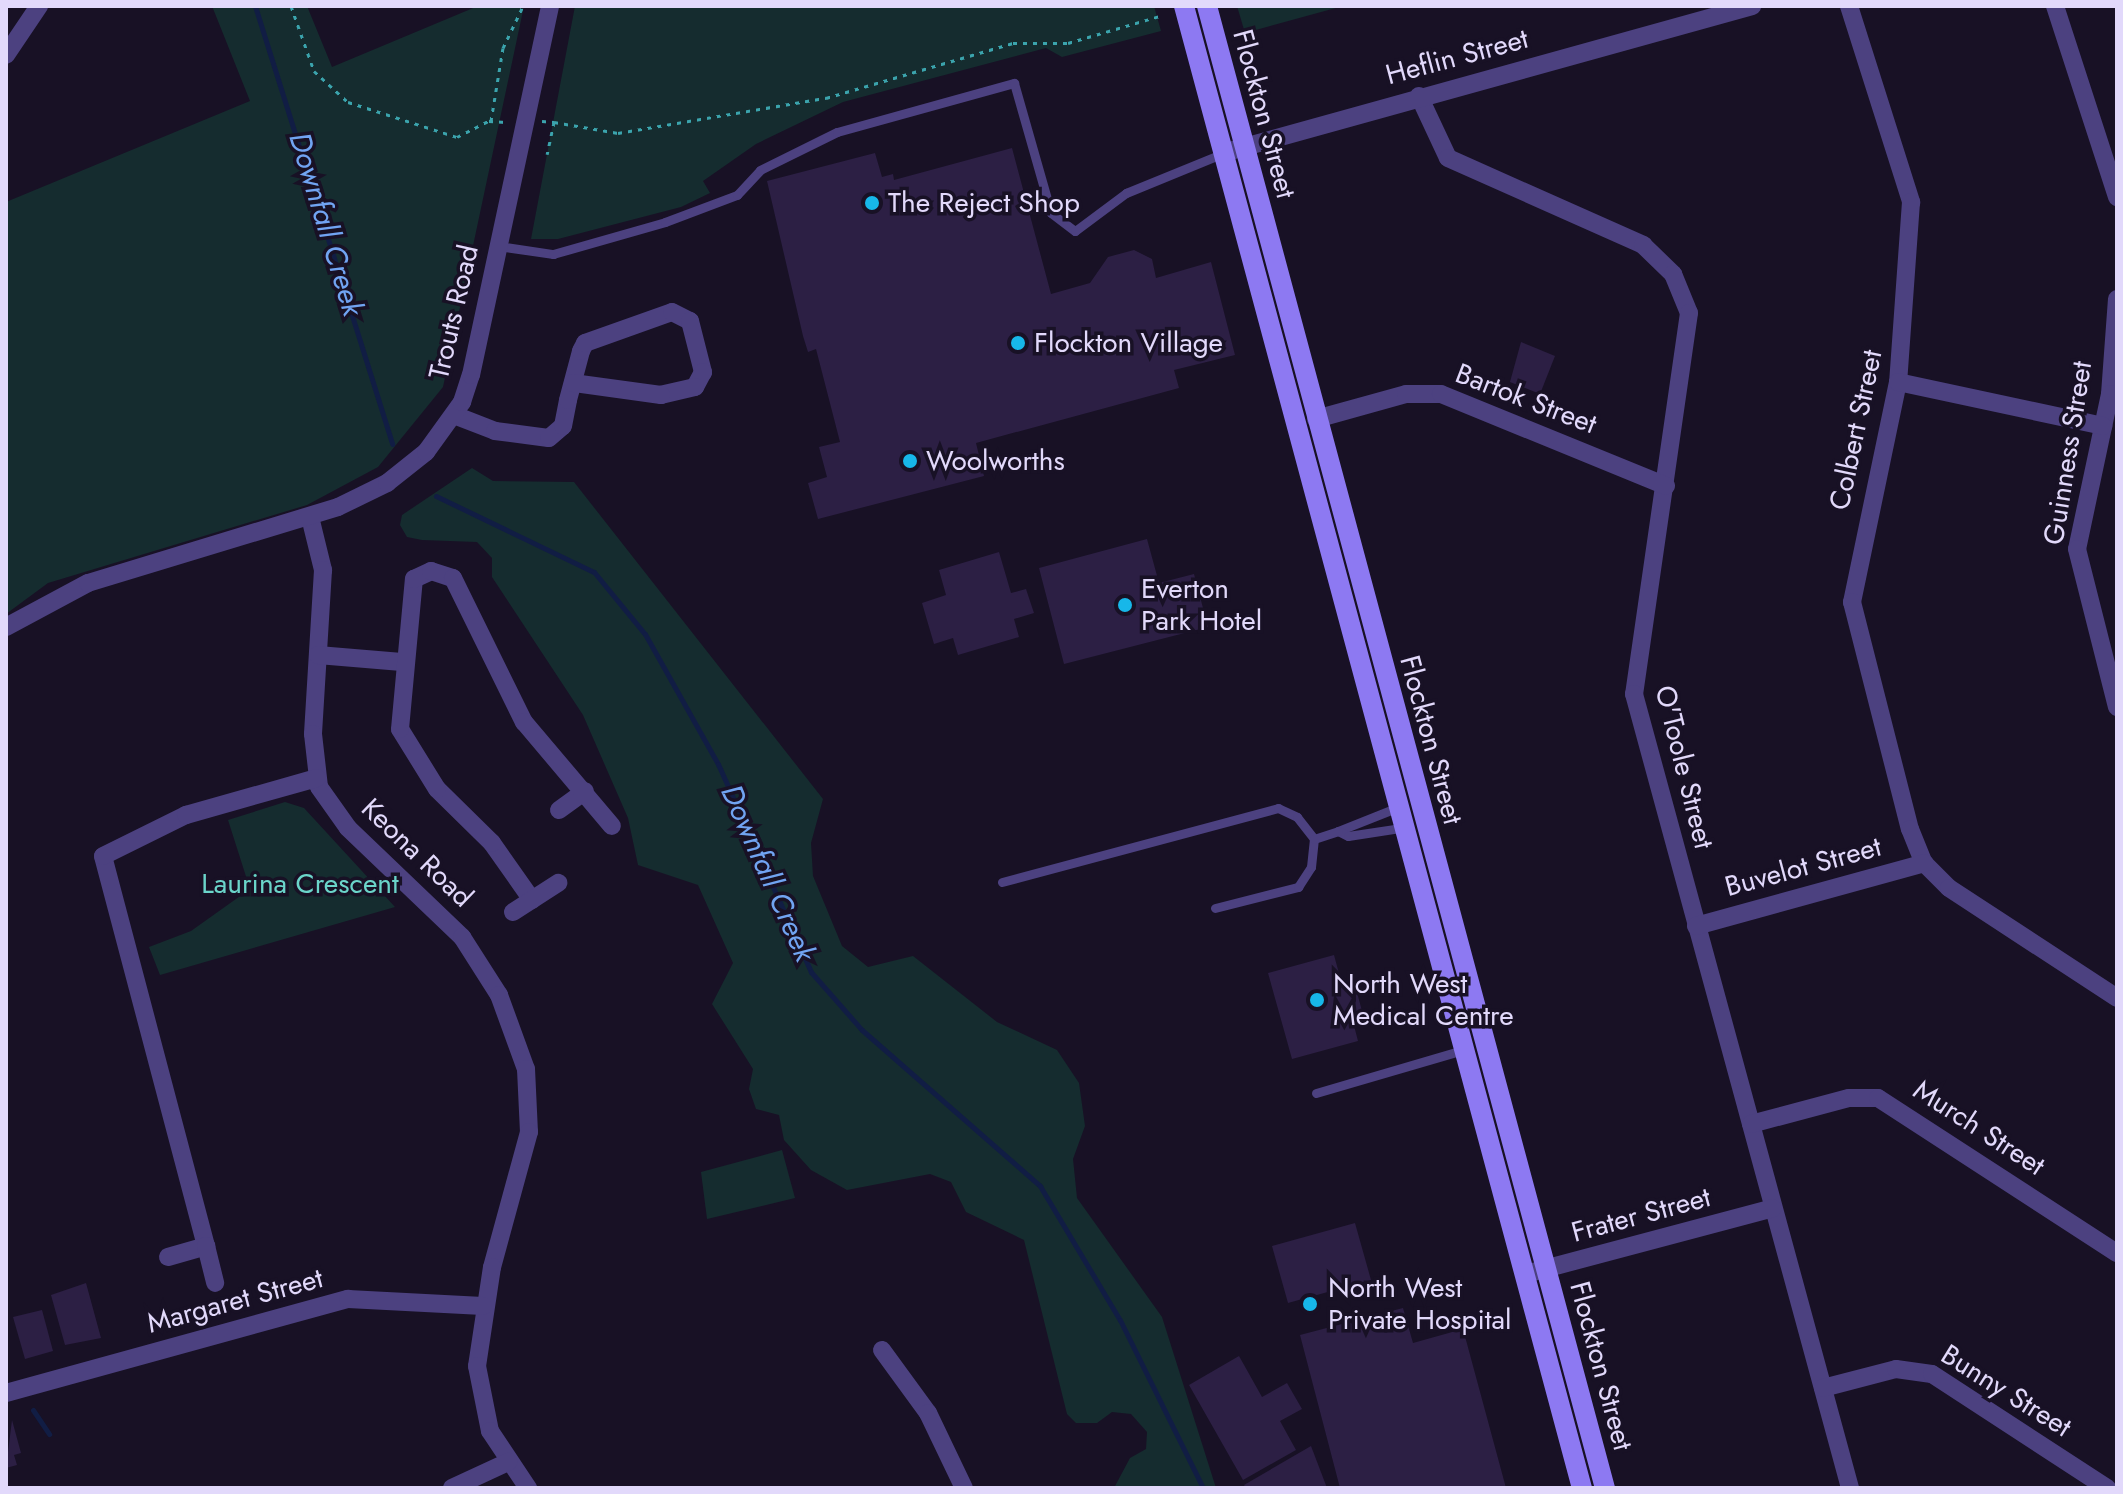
<!DOCTYPE html>
<style>
body{margin:0}
#map{position:relative;width:2123px;height:1494px;overflow:hidden;background:#181125;font-family:Jost,sans-serif}
div>[style]{position:absolute}
[style*='--x']{left:calc(var(--x)*1px);top:calc(var(--y)*1px);width:calc(var(--w)*1px);rotate:calc(var(--a)*1deg)}
.green>*{inset:0;background:#152c2f}
.stream>*{height:5px;margin:-2.5px;padding:0 2.5px;transform-origin:2.5px;border-radius:2.5px;background:#111d44}
.building>*{inset:0;background:#2c1f44}
.path>*{height:3px;margin-top:-1.5px;transform-origin:0;background:repeating-linear-gradient(90deg,#3ba4ad 0 4px,transparent 0 10px)}
.lane>*{height:9px;margin:-4.5px;padding:0 4.5px;transform-origin:4.5px;border-radius:4.5px;background:#4c4180}
.street>*{height:18px;margin:-9px;padding:0 9px;transform-origin:9px;border-radius:9px;background:#4c4180}
.secondary>*{height:20px;margin:-10px;padding:0 10px;transform-origin:10px;border-radius:10px;background:#8d79f2}
.dots>*{width:22px;height:22px;translate:-50% -50%;box-sizing:border-box;border:4px solid #181125;border-radius:50%}
span{translate:-50% -50%;white-space:nowrap;text-align:center;line-height:1.15;-webkit-text-stroke:7px #181125;paint-order:stroke}
.street-label{font-size:28px;color:#e2d9fb}
.poi-label{font-size:28px;color:#e2d9fb}
.left{translate:0 -50%;text-align:left}
.park-label{font-size:28px;color:#6bd5ca}
.water-label{font-size:30px;color:#71a4f2;font-style:italic}
.frame{position:absolute;inset:0;border:8px solid #e2d9fb;pointer-events:none}
</style>
<div id="map">
<div class="green">
<div style="clip-path:polygon(212px 6px,307px 6px,332px 67px,478px 6px,524px 6px,443px 387px,378px 467px,307px 505px,48px 583px,6px 614px,6px 202px,250px 101px)"></div>
<div style="clip-path:polygon(575px 6px,1154px 6px,1161px 31px,1062px 57px,1046px 48px,843px 102px,756px 144px,703px 181px,710px 193px,681px 207px,558px 239px,531px 239px)"></div>
<div style="clip-path:polygon(1237px 6px,1343px 6px,1245px 33px)"></div>
<div style="clip-path:polygon(472px 468px,493px 481px,574px 482px,823px 799px,811px 843px,813px 876px,842px 946px,868px 967px,913px 956px,997px 1022px,1057px 1050px,1079px 1083px,1085px 1126px,1073px 1159px,1077px 1198px,1162px 1317px,1216px 1488px,1114px 1488px,1130px 1458px,1146px 1449px,1147px 1432px,1131px 1414px,1112px 1412px,1097px 1423px,1076px 1423px,1067px 1414px,1024px 1240px,966px 1212px,951px 1182px,930px 1174px,847px 1190px,811px 1170px,784px 1140px,779px 1115px,756px 1109px,749px 1089px,753px 1069px,712px 1004px,733px 963px,698px 885px,638px 865px,628px 818px,583px 715px,492px 577px,492px 558px,477px 542px,422px 540px,407px 537px,400px 525px,402px 515px)"></div>
<div style="clip-path:polygon(285px 802px,304px 808px,395px 907px,160px 975px,149px 947px,191px 931px,250px 889px,228px 820px)"></div>
<div style="clip-path:polygon(782px 1150px,795px 1198px,707px 1219px,701px 1172px)"></div>
</div>
<div class="stream">
<div style="--x:255;--y:6;--w:459;--a:72.6"></div>
<div style="--x:436;--y:496;--w:175;--a:25.7"></div>
<div style="--x:594;--y:572;--w:80;--a:50.6"></div>
<div style="--x:645;--y:634;--w:149;--a:60.7"></div>
<div style="--x:718;--y:764;--w:228;--a:65.9"></div>
<div style="--x:811;--y:972;--w:77;--a:48.7"></div>
<div style="--x:862;--y:1030;--w:237;--a:41.2"></div>
<div style="--x:1040;--y:1186;--w:156;--a:59.2"></div>
<div style="--x:1120;--y:1320;--w:187;--a:63.7"></div>
<div style="--x:33;--y:1410;--w:29;--a:56"></div>
</div>
<div class="building">
<div style="clip-path:polygon(1012px 148px,1051px 294px,1090px 283px,1108px 257px,1134px 250px,1152px 259px,1156px 278px,1211px 262px,1235px 355px,1174px 370px,1179px 388px,976px 443px,984px 476px,818px 519px,808px 483px,827px 477px,819px 447px,840px 442px,816px 349px,808px 352px,803px 336px,767px 181px,875px 153px,882px 177px,893px 174px,894px 180px)"></div>
<div style="clip-path:polygon(1521px 342px,1555px 356px,1540px 394px,1510px 382px)"></div>
<div style="clip-path:polygon(1147px 539px,1159px 583px,1194px 574px,1208px 627px,1064px 664px,1039px 568px)"></div>
<div style="clip-path:polygon(999px 552px,1011px 593px,1026px 589px,1034px 613px,1014px 619px,1019px 637px,958px 655px,953px 638px,934px 644px,922px 603px,946px 595px,939px 570px)"></div>
<div style="clip-path:polygon(1334px 955px,1343px 988px,1355px 985px,1362px 1011px,1351px 1014px,1358px 1041px,1292px 1059px,1268px 973px)"></div>
<div style="clip-path:polygon(1355px 1223px,1371px 1280px,1288px 1303px,1272px 1246px)"></div>
<div style="clip-path:polygon(86px 1283px,101px 1338px,65px 1345px,51px 1295px)"></div>
<div style="clip-path:polygon(1403px 1308px,1413px 1343px,1463px 1329px,1506px 1488px,1340px 1488px,1300px 1335px)"></div>
<div style="clip-path:polygon(42px 1310px,53px 1351px,25px 1359px,13px 1317px)"></div>
<div style="clip-path:polygon(1239px 1356px,1262px 1397px,1287px 1383px,1302px 1409px,1280px 1421px,1296px 1450px,1243px 1480px,1189px 1385px)"></div>
<div style="clip-path:polygon(12px 1420px,21px 1453px,14px 1455px,17px 1465px,6px 1468px)"></div>
<div style="clip-path:polygon(1311px 1446px,1327px 1488px,1246px 1488px,1244px 1485px)"></div>
</div>
<div class="path">
<div style="--x:291;--y:6;--w:69;--a:70.5"></div>
<div style="--x:314;--y:71;--w:46;--a:42.4"></div>
<div style="--x:348;--y:102;--w:114;--a:17.8"></div>
<div style="--x:457;--y:137;--w:36;--a:-27"></div>
<div style="--x:489;--y:121;--w:17;--a:3"></div>
<div style="--x:491;--y:121;--w:74;--a:-80.7"></div>
<div style="--x:503;--y:48;--w:47;--a:-64.5"></div>
<div style="--x:542;--y:121;--w:12;--a:5"></div>
<div style="--x:554;--y:122;--w:33;--a:102"></div>
<div style="--x:554;--y:122;--w:65;--a:9.8"></div>
<div style="--x:618;--y:133;--w:211;--a:-9.6"></div>
<div style="--x:826;--y:98;--w:195;--a:-16.4"></div>
<div style="--x:1013;--y:43;--w:55;--a:0"></div>
<div style="--x:1068;--y:43;--w:96;--a:-16.4"></div>
<div style="--x:219;--y:1298;--w:17;--a:73"></div>
</div>
<div class="lane">
<div style="--x:498;--y:246;--w:56;--a:8.3"></div>
<div style="--x:553;--y:254;--w:116;--a:-15.9"></div>
<div style="--x:665;--y:222;--w:77;--a:-20.6"></div>
<div style="--x:737;--y:195;--w:34;--a:-47"></div>
<div style="--x:760;--y:170;--w:86;--a:-26.3"></div>
<div style="--x:837;--y:132;--w:184;--a:-15.5"></div>
<div style="--x:1014;--y:83;--w:135;--a:74.1"></div>
<div style="--x:1051;--y:213;--w:30;--a:37"></div>
<div style="--x:1075;--y:231;--w:64;--a:-36.7"></div>
<div style="--x:1126;--y:193;--w:106;--a:-22.2"></div>
<div style="--x:1396;--y:808;--w:62;--a:158.4"></div>
<div style="--x:1338;--y:831;--w:11;--a:27"></div>
<div style="--x:1348;--y:836;--w:54;--a:-8.6"></div>
<div style="--x:1002;--y:882;--w:286;--a:-15"></div>
<div style="--x:1278;--y:808;--w:21;--a:25"></div>
<div style="--x:1297;--y:817;--w:28;--a:52"></div>
<div style="--x:1215;--y:908;--w:86;--a:-14.2"></div>
<div style="--x:1298;--y:887;--w:24;--a:-57"></div>
<div style="--x:1311;--y:867;--w:28;--a:-84"></div>
<div style="--x:1314;--y:839;--w:25;--a:-18"></div>
<div style="--x:1316;--y:1093;--w:150;--a:-16.3"></div>
</div>
<div class="street">
<div style="--x:1849;--y:6;--w:206;--a:72.4"></div>
<div style="--x:1911;--y:202;--w:180;--a:94.1"></div>
<div style="--x:1898;--y:382;--w:225;--a:101.8"></div>
<div style="--x:1852;--y:602;--w:234;--a:75.7"></div>
<div style="--x:1910;--y:829;--w:37;--a:68"></div>
<div style="--x:1924;--y:863;--w:35;--a:45"></div>
<div style="--x:1949;--y:888;--w:201;--a:33.2"></div>
<div style="--x:2055;--y:6;--w:201;--a:72"></div>
<div style="--x:6;--y:55;--w:59;--a:-56"></div>
<div style="--x:1419;--y:96;--w:68;--a:64.9"></div>
<div style="--x:1448;--y:158;--w:214;--a:24"></div>
<div style="--x:1643;--y:245;--w:42;--a:44"></div>
<div style="--x:1673;--y:274;--w:42;--a:67.7"></div>
<div style="--x:1689;--y:313;--w:385;--a:98.2"></div>
<div style="--x:1634;--y:694;--w:823;--a:74.78"></div>
<div style="--x:1230;--y:151;--w:542;--a:-15.52"></div>
<div style="--x:2117;--y:299;--w:95;--a:94.2"></div>
<div style="--x:2110;--y:394;--w:158;--a:102"></div>
<div style="--x:2077;--y:549;--w:163;--a:75.8"></div>
<div style="--x:1898;--y:382;--w:210;--a:12.1"></div>
<div style="--x:454;--y:415;--w:44;--a:21.3"></div>
<div style="--x:495;--y:431;--w:54;--a:7.4"></div>
<div style="--x:549;--y:438;--w:18;--a:-41"></div>
<div style="--x:563;--y:426;--w:26;--a:-79"></div>
<div style="--x:568;--y:400;--w:51;--a:-75.1"></div>
<div style="--x:581;--y:351;--w:9;--a:-63"></div>
<div style="--x:585;--y:343;--w:92;--a:-19.6"></div>
<div style="--x:672;--y:312;--w:20;--a:27"></div>
<div style="--x:690;--y:321;--w:53;--a:75.7"></div>
<div style="--x:703;--y:372;--w:17;--a:118"></div>
<div style="--x:695;--y:387;--w:35;--a:167"></div>
<div style="--x:661;--y:395;--w:89;--a:-172.2"></div>
<div style="--x:1316;--y:419;--w:93;--a:-15.5"></div>
<div style="--x:1406;--y:394;--w:35;--a:0"></div>
<div style="--x:1441;--y:394;--w:243;--a:22.2"></div>
<div style="--x:310;--y:517;--w:55;--a:76.2"></div>
<div style="--x:323;--y:570;--w:164;--a:93.5"></div>
<div style="--x:313;--y:734;--w:53;--a:83.5"></div>
<div style="--x:319;--y:787;--w:50;--a:54.7"></div>
<div style="--x:348;--y:828;--w:158;--a:43.7"></div>
<div style="--x:462;--y:937;--w:69;--a:57.5"></div>
<div style="--x:499;--y:995;--w:79;--a:70"></div>
<div style="--x:526;--y:1069;--w:63;--a:87.3"></div>
<div style="--x:529;--y:1132;--w:140;--a:105.3"></div>
<div style="--x:492;--y:1267;--w:100;--a:98.6"></div>
<div style="--x:477;--y:1366;--w:66;--a:78.7"></div>
<div style="--x:490;--y:1431;--w:69;--a:56.3"></div>
<div style="--x:6;--y:627;--w:93;--a:-28.2"></div>
<div style="--x:88;--y:583;--w:261;--a:-16.9"></div>
<div style="--x:338;--y:507;--w:55;--a:-26.1"></div>
<div style="--x:387;--y:483;--w:50;--a:-38.5"></div>
<div style="--x:426;--y:452;--w:62;--a:-54.2"></div>
<div style="--x:462;--y:402;--w:28;--a:-72"></div>
<div style="--x:471;--y:375;--w:377;--a:-77.9"></div>
<div style="--x:318;--y:655;--w:84;--a:4.8"></div>
<div style="--x:559;--y:810;--w:32;--a:-36"></div>
<div style="--x:532;--y:900;--w:70;--a:-125.1"></div>
<div style="--x:492;--y:843;--w:77;--a:-135.5"></div>
<div style="--x:437;--y:789;--w:70;--a:-121.7"></div>
<div style="--x:400;--y:729;--w:151;--a:-84.7"></div>
<div style="--x:414;--y:579;--w:19;--a:-25"></div>
<div style="--x:431;--y:571;--w:23;--a:18"></div>
<div style="--x:453;--y:578;--w:161;--a:63.8"></div>
<div style="--x:524;--y:722;--w:136;--a:49.8"></div>
<div style="--x:513;--y:912;--w:54;--a:-32.8"></div>
<div style="--x:1696;--y:926;--w:237;--a:-15.4"></div>
<div style="--x:1751;--y:1124;--w:101;--a:-14.9"></div>
<div style="--x:1849;--y:1098;--w:29;--a:0"></div>
<div style="--x:1878;--y:1098;--w:285;--a:33"></div>
<div style="--x:206;--y:1246;--w:403;--a:-104.8"></div>
<div style="--x:103;--y:856;--w:93;--a:-26.3"></div>
<div style="--x:186;--y:815;--w:136;--a:-15.8"></div>
<div style="--x:168;--y:1257;--w:40;--a:-16"></div>
<div style="--x:206;--y:1246;--w:38;--a:76"></div>
<div style="--x:1533;--y:1272;--w:248;--a:-14.9"></div>
<div style="--x:882;--y:1350;--w:78;--a:53.9"></div>
<div style="--x:928;--y:1413;--w:83;--a:64.4"></div>
<div style="--x:1823;--y:1388;--w:75;--a:-14.6"></div>
<div style="--x:1896;--y:1369;--w:36;--a:8"></div>
<div style="--x:1932;--y:1374;--w:209;--a:33.1"></div>
<div style="--x:6;--y:1393;--w:355;--a:-15.4"></div>
<div style="--x:348;--y:1299;--w:135;--a:3"></div>
<div style="--x:452;--y:1488;--w:62;--a:-24.9"></div>
</div>
<div class="secondary">
<div style="--x:1184;--y:6;--w:1535;--a:74.97"></div>
<div style="--x:1207;--y:6;--w:1535;--a:74.97"></div>
</div>
<div class="dots">
<div style="left:872px;top:203px;background:#17b7e9"></div>
<div style="left:1018px;top:343px;background:#17b7e9"></div>
<div style="left:910px;top:461px;background:#17b7e9"></div>
<div style="left:1125px;top:605px;background:#17b7e9"></div>
<div style="left:1317px;top:1000px;background:#17b7e9"></div>
<div style="left:1310px;top:1304px;background:#17b7e9"></div>
</div>
<div class="street-label">
<span style="left:1457px;top:57px;rotate:-15deg">Heflin Street</span>
<span style="left:1264px;top:114px;rotate:75deg">Flockton Street</span>
<span style="left:454px;top:312px;rotate:-77deg">Trouts Road</span>
<span style="left:1526px;top:399px;rotate:21deg">Bartok Street</span>
<span style="left:1856px;top:430px;rotate:-78deg">Colbert Street</span>
<span style="left:2068px;top:453px;rotate:-81deg">Guinness Street</span>
<span style="left:1431px;top:740px;rotate:75deg">Flockton Street</span>
<span style="left:1684px;top:767px;rotate:76deg">O'Toole Street</span>
<span style="left:417px;top:853px;rotate:44deg">Keona Road</span>
<span style="left:1803px;top:867px;rotate:-15deg">Buvelot Street</span>
<span style="left:1979px;top:1128px;rotate:33deg">Murch Street</span>
<span style="left:1641px;top:1215px;rotate:-15deg">Frater Street</span>
<span style="left:235px;top:1301px;rotate:-15deg">Margaret Street</span>
<span style="left:1601px;top:1366px;rotate:75deg">Flockton Street</span>
<span style="left:2006px;top:1391px;rotate:32deg">Bunny Street</span>
</div>
<div class="poi-label">
<span class="left" style="left:888px;top:203px">The Reject Shop</span>
<span class="left" style="left:1034px;top:343px">Flockton Village</span>
<span class="left" style="left:926px;top:461px">Woolworths</span>
<span class="left" style="left:1141px;top:605px">Everton<br>Park Hotel</span>
<span class="left" style="left:1333px;top:1000px">North West<br>Medical Centre</span>
<span class="left" style="left:1328px;top:1304px">North West<br>Private Hospital</span>
</div>
<div class="park-label">
<span style="left:300px;top:884px">Laurina Crescent</span>
</div>
<div class="water-label">
<span style="left:326px;top:224px;rotate:73deg">Downfall Creek</span>
<span style="left:768px;top:873px;rotate:66deg">Downfall Creek</span>
</div>
<div class="frame"></div>
</div>
